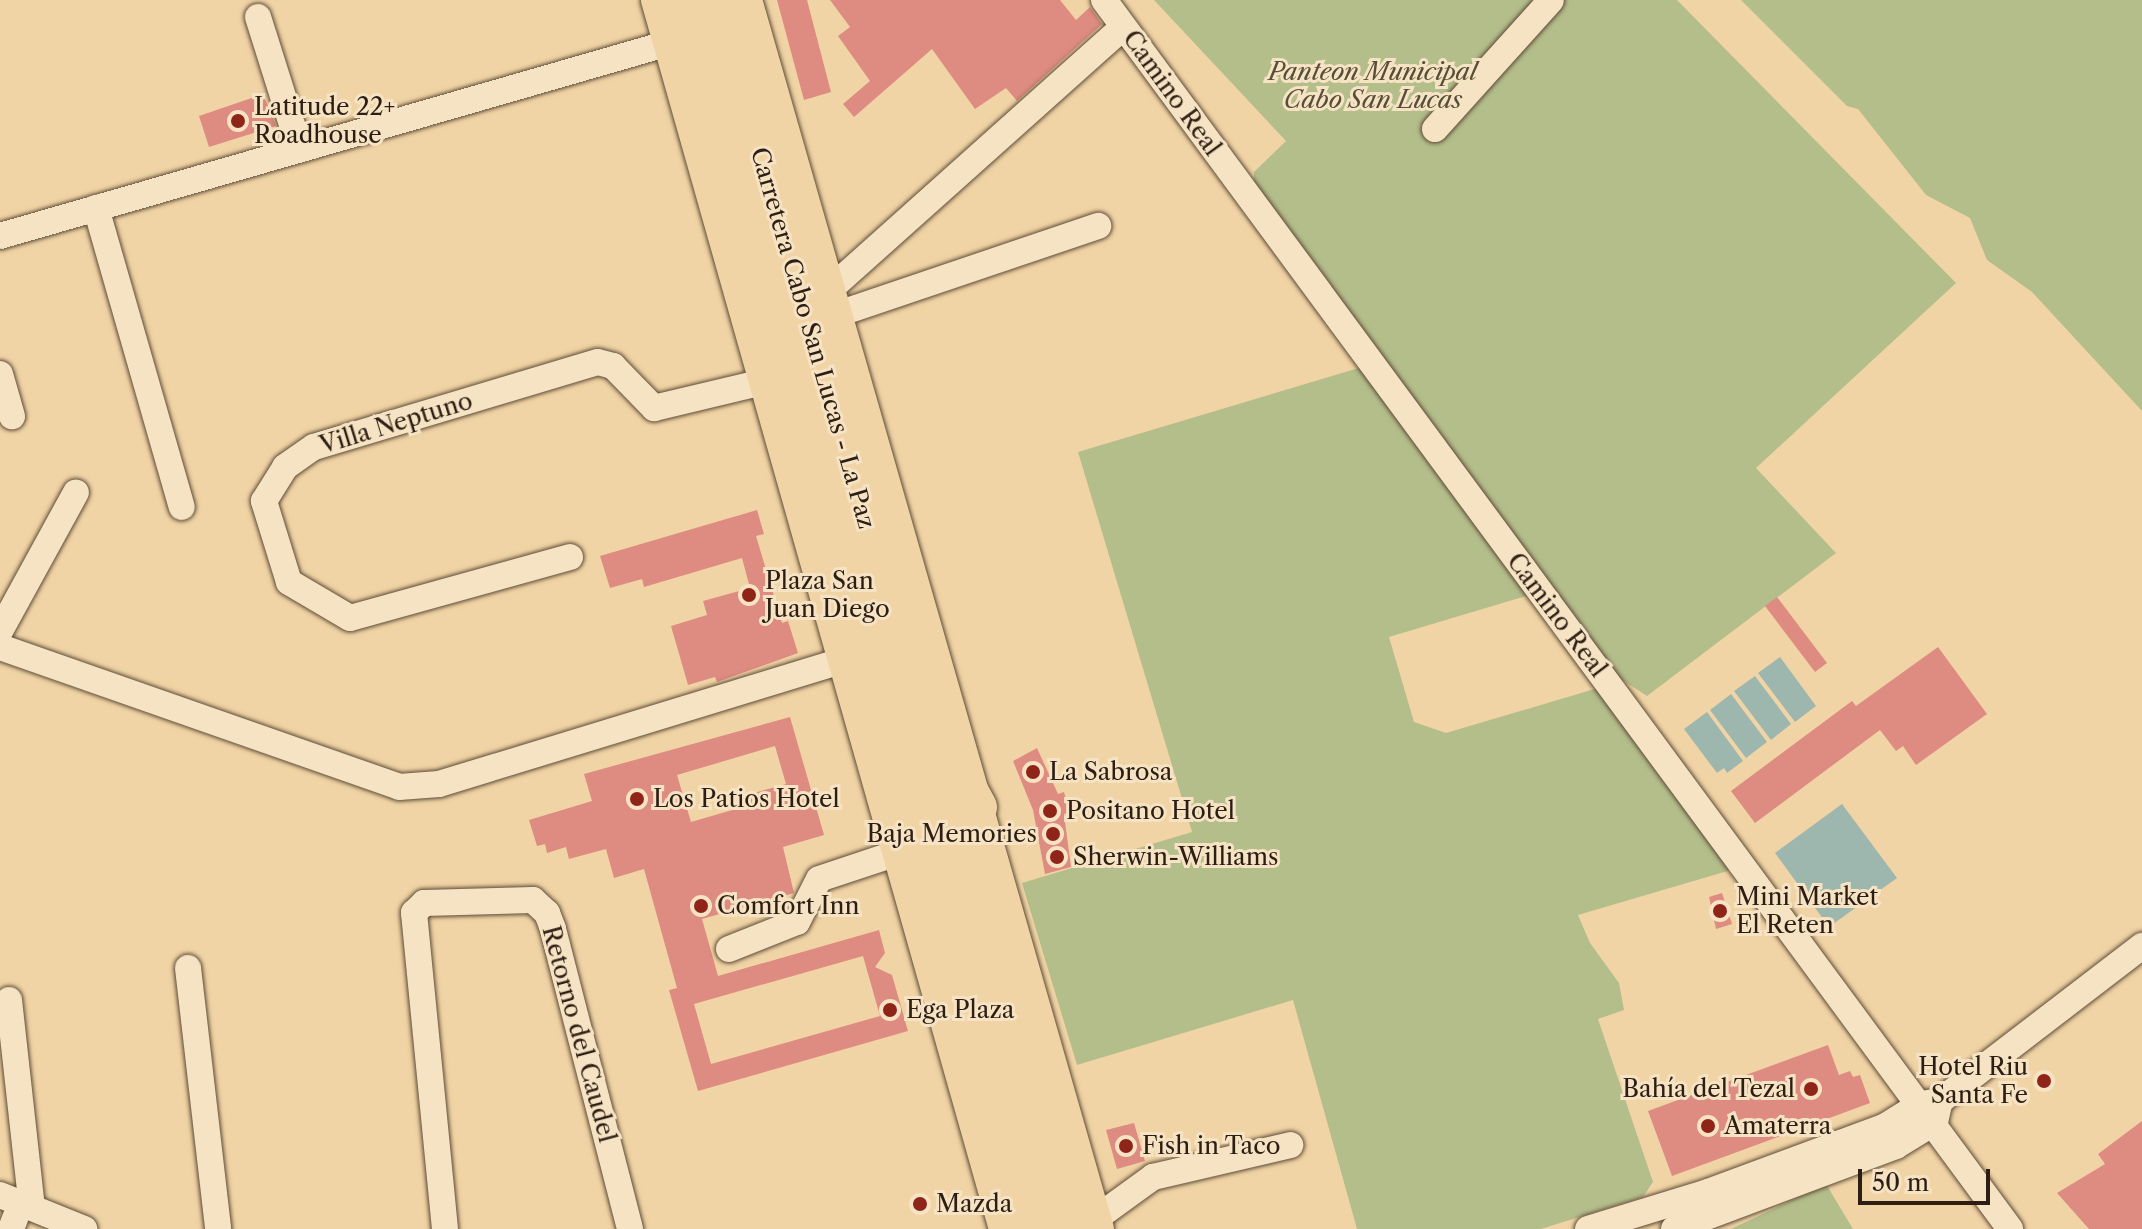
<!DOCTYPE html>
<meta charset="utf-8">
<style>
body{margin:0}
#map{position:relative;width:2142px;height:1229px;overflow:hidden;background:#f1d4a5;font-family:"Libre Caslon Text",serif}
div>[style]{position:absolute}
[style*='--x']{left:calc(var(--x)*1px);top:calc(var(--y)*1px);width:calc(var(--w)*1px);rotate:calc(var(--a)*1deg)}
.green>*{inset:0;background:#b4be8b}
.water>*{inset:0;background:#9db7af}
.building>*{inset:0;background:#de8b81}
.roads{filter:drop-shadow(0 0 2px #5e4c38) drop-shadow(0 0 2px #5e4c38)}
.minor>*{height:26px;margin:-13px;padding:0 13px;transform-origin:13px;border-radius:13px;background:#f6e3c4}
.major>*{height:32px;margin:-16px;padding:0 16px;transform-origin:16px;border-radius:16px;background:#f1d4a5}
.highway>*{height:38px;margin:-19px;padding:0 19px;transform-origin:19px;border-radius:19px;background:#f1d4a5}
.dots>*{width:22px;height:22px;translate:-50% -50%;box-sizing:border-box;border:4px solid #f6e3c4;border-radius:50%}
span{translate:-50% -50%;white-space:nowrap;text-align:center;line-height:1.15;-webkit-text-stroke:6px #f6e3c4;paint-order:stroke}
.park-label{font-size:24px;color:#564e38;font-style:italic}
.street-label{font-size:24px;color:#2d1e14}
.poi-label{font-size:24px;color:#2d1e14}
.left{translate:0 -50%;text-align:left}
.right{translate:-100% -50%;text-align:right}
.scale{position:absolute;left:1858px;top:1169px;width:132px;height:36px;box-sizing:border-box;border:4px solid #2d1e14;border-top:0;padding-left:10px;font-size:24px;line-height:28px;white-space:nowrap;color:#2d1e14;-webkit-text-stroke:6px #f6e3c4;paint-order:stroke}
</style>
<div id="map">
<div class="green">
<div style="clip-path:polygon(1154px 0,1677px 0,1956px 283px,1756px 468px,1836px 553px,1647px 696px,1613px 674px,1254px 183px,1254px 172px,1286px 141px)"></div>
<div style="clip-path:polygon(1741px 0,2142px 0,2142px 411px,2032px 292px,1987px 260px,1970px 218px,1926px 195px,1858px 109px,1847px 106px)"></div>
<div style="clip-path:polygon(1362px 367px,1529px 595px,1389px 637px,1414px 722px,1446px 733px,1598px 688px,1731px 870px,1578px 915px,1590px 943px,1619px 983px,1624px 1010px,1598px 1019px,1653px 1182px,1643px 1197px,1541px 1229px,1357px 1229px,1293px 1000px,1077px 1065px,1022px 883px,1192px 832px,1078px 452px)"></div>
<div style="clip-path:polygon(1826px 1184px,1853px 1229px,1731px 1229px)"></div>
</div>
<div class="water">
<div style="clip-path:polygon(1780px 657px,1816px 706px,1795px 722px,1758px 673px)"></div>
<div style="clip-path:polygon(1755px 676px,1791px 724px,1771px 740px,1734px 691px)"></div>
<div style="clip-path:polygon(1731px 694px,1767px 742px,1746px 758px,1710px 710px)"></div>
<div style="clip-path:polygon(1707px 712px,1743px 761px,1727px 773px,1724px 768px,1717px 773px,1684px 729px)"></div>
<div style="clip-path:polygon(1842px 804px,1897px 878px,1829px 927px,1775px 853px)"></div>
</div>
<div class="building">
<div style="clip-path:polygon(777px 0,807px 0,831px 92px,804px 100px)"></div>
<div style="clip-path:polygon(830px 0,1060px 0,1076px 20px,1090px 7px,1102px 24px,1017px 101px,1006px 88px,975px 109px,932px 49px,854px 117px,843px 104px,870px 81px,838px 36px,850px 27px)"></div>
<div style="clip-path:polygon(263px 94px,276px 126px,209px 147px,199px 116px)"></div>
<div style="clip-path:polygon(757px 510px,764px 534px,756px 536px,782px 623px,788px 621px,798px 653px,717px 682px,715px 677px,688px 685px,671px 626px,707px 615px,703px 601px,750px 588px,742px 558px,644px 587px,642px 579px,610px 588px,600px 556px)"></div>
<div style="clip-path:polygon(1777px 597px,1827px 663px,1815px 672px,1765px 606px)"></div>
<div style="clip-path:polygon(1938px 647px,1987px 714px,1916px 765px,1903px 746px,1896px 751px,1880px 730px,1755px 823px,1731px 791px,1852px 701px,1856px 706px)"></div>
<div style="clip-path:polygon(evenodd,790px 717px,824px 835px,783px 847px,794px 893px,702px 919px,718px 976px,879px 930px,885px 953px,875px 967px,892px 975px,908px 1031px,698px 1091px,669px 990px,677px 988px,644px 869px,614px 878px,606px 849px,569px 859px,566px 847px,547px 853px,545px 844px,537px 846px,529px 820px,592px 801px,584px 774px,790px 717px,775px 746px,786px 784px,744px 796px,746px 806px,691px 822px,677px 775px,775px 746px,790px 717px,863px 956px,880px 1016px,711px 1064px,694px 1004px,863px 956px)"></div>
<div style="clip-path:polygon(1037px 748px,1058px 794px,1064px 792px,1070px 812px,1064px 814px,1071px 867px,1045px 874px,1033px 810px,1013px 761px)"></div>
<div style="clip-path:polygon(1722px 893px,1732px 924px,1716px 929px,1709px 897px)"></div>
<div style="clip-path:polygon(1828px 1045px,1839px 1075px,1850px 1071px,1853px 1077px,1860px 1075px,1870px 1103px,1672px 1176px,1648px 1111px)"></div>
<div style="clip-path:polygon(2142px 1121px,2142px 1229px,2089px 1229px,2057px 1193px,2105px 1164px,2098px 1154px)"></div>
<div style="clip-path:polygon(1134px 1123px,1145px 1161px,1117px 1169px,1106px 1130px)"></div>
</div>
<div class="roads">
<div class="minor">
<div style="--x:1104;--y:0;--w:1527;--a:53.6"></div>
<div style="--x:258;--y:17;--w:139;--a:72.5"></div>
<div style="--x:1435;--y:129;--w:173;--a:-48"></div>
<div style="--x:96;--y:208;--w:311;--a:74"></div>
<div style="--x:0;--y:236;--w:696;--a:-16.09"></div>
<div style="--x:828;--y:291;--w:396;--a:-41.8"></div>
<div style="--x:835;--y:315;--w:278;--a:-18.7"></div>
<div style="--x:0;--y:374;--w:44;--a:74.1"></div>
<div style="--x:570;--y:557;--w:228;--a:164.5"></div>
<div style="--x:350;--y:618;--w:71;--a:-149.5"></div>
<div style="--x:289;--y:582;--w:85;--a:-107.2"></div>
<div style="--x:264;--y:501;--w:40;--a:-58"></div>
<div style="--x:285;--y:467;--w:35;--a:-35"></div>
<div style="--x:314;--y:447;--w:296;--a:-16.7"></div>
<div style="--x:598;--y:362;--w:16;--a:15"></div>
<div style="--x:613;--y:366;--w:59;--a:45.7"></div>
<div style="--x:654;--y:408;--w:116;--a:-13.4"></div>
<div style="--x:0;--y:631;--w:158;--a:-61.3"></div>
<div style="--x:0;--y:647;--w:423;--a:19.3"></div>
<div style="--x:399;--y:787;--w:40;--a:-4.3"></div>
<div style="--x:439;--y:784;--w:427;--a:-17"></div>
<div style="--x:729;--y:949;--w:73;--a:-21.7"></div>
<div style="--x:797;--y:922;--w:48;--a:-62.9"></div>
<div style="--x:819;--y:879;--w:82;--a:-18.4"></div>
<div style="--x:188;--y:968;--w:263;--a:83.4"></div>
<div style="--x:9;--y:1000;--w:208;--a:83.7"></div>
<div style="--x:0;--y:1195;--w:91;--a:22"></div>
<div style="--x:1095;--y:1219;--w:72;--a:-35.9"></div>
<div style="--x:1153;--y:1177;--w:141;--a:-13.1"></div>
<div style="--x:11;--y:1229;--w:28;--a:-69"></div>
<div style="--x:445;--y:1229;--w:318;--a:-95.6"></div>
<div style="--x:414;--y:913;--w:14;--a:-45"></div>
<div style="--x:424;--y:903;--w:109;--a:-1.6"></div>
<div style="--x:533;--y:900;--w:19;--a:43"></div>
<div style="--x:547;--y:913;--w:17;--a:69"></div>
<div style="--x:553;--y:929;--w:310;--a:75.6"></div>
<div style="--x:1588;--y:1229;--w:126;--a:-17.1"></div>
<div style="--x:1708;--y:1192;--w:188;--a:-20.3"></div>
<div style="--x:1884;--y:1127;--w:44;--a:-31.9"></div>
<div style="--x:1921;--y:1104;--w:19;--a:-9"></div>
<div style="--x:1940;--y:1101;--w:255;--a:-37.5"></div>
<div style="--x:1674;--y:1229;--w:237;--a:-20.5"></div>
<div style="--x:1896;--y:1146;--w:46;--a:-31.6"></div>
<div style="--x:1935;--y:1122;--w:17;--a:-77"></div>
</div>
<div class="major">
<div style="--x:657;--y:0;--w:1277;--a:74.19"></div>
<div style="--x:746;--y:0;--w:1278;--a:74.02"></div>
</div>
<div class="highway">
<div style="--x:682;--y:0;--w:1278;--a:74.02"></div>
<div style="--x:716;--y:0;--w:1279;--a:73.97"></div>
<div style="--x:947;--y:750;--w:65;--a:61.5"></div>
</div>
</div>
<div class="dots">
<div style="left:238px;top:121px;background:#8f2418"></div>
<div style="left:749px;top:595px;background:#8f2418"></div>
<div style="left:1033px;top:772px;background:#8f2418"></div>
<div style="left:637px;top:799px;background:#8f2418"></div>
<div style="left:1050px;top:811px;background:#8f2418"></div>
<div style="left:1053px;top:834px;background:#8f2418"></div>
<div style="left:1057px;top:857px;background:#8f2418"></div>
<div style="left:701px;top:906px;background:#8f2418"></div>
<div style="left:1720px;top:911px;background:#8f2418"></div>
<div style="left:890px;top:1010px;background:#8f2418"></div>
<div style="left:2044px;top:1081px;background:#8f2418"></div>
<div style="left:1811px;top:1089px;background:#8f2418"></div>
<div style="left:1708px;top:1126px;background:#8f2418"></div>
<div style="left:1126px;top:1146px;background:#8f2418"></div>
<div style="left:920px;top:1204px;background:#8f2418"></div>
</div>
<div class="park-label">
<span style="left:1373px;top:86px">Panteon Municipal<br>Cabo San Lucas</span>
</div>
<div class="street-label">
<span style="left:1172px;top:93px;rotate:54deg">Camino Real</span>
<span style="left:813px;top:338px;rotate:74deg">Carretera Cabo San Lucas - La Paz</span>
<span style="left:396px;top:423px;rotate:-17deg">Villa Neptuno</span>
<span style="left:1557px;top:615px;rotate:53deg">Camino Real</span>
<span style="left:579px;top:1034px;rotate:75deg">Retorno del Caudel</span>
</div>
<div class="poi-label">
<span class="left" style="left:254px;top:121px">Latitude 22+<br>Roadhouse</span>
<span class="left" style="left:765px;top:595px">Plaza San<br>Juan Diego</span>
<span class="left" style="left:1049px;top:772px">La Sabrosa</span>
<span class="left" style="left:653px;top:799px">Los Patios Hotel</span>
<span class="left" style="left:1066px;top:811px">Positano Hotel</span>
<span class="right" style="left:1037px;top:834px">Baja Memories</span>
<span class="left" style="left:1073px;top:857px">Sherwin-Williams</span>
<span class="left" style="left:1736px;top:911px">Mini Market<br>El Reten</span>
<span class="left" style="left:717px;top:906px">Comfort Inn</span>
<span class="left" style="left:906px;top:1010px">Ega Plaza</span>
<span class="right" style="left:2028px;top:1081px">Hotel Riu<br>Santa Fe</span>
<span class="right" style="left:1795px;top:1089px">Bahía del Tezal</span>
<span class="left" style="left:1724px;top:1126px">Amaterra</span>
<span class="left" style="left:1142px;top:1146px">Fish in Taco</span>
<span class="left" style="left:936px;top:1204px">Mazda</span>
</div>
<div class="scale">50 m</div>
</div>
